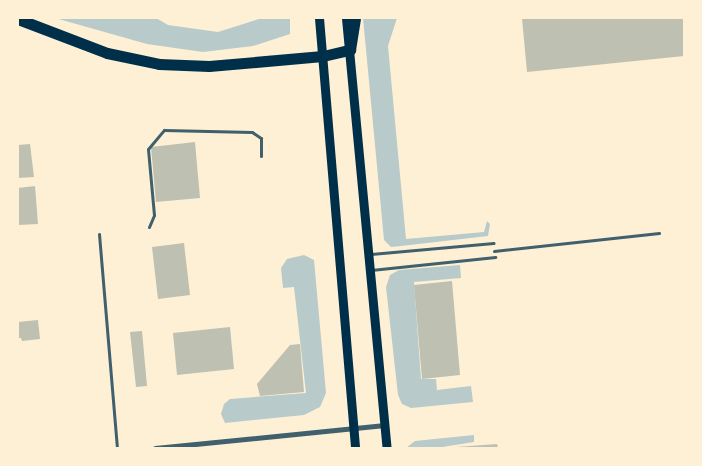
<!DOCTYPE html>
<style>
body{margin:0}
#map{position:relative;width:702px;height:466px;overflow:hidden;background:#fdf0d5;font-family:"Nunito Sans",sans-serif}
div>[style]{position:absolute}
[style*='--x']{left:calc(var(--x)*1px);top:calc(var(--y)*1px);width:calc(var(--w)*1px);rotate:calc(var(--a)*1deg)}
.green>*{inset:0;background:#b9caca}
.building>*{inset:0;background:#bec0b2}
.service>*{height:3px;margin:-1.5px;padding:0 1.5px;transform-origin:1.5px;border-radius:1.5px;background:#3f606c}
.minor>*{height:5px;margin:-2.5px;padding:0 2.5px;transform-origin:2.5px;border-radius:2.5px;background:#3f606c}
.secondary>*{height:9px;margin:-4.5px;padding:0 4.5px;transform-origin:4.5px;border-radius:4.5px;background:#003049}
.motorway>*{height:11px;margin:-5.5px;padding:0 5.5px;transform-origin:5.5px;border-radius:5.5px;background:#003049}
span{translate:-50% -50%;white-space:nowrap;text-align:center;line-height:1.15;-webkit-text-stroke:5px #fdf0d5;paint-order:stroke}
.frame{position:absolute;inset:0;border:19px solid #fdf0d5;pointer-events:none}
</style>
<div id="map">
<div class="green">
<div style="clip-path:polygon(55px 18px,156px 18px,168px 25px,218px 32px,262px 18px,290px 18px,290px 34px,253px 46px,203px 52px,147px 44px)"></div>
<div style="clip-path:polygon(363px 18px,397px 18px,388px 46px,406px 239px,484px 232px,487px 221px,490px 224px,488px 236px,401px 246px,391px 247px,384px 240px)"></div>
<div style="clip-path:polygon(304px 255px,314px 260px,326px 393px,320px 407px,304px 415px,225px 423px,221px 414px,224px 404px,230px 399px,306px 393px,294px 287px,283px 288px,281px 268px,287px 259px)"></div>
<div style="clip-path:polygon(460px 265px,461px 278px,414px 282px,421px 379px,436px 379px,437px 390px,471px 386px,473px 402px,411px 408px,402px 404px,398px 395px,386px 287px,390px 275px,399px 270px)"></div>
<div style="clip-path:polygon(474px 435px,474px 442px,436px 448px,406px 448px,415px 441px)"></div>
</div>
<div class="building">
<div style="clip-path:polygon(522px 18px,684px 18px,684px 56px,527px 72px)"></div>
<div style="clip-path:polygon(195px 142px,200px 198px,156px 202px,151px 147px)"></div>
<div style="clip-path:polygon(30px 144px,34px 177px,18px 178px,18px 145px)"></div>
<div style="clip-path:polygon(35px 186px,38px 224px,18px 225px,18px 188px)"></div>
<div style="clip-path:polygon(184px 243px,190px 295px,158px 299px,152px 247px)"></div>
<div style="clip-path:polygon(452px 281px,460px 375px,422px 379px,414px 285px)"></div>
<div style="clip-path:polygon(38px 320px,40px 339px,22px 341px,21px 338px,18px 338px,18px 322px)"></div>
<div style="clip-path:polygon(230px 327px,234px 369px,177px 375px,173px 333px)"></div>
<div style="clip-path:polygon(142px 331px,147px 386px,136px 387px,130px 332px)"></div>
<div style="clip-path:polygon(300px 344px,304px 392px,260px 396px,257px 384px,290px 345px)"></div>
<div style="clip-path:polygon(497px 444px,498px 448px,456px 448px,456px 447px)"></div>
</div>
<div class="service">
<div style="--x:149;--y:227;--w:13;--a:-67"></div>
<div style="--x:154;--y:215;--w:66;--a:-95.2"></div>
<div style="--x:148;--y:149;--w:25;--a:-50"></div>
<div style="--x:164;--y:130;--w:88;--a:1.3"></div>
<div style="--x:252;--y:132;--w:11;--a:34"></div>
<div style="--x:261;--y:138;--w:18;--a:90"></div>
<div style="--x:99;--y:234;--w:215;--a:85.2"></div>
<div style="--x:494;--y:251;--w:166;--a:-6.2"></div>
<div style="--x:371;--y:254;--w:123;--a:-5.1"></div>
<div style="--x:371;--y:270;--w:125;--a:-6"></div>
</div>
<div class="minor">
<div style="--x:155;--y:448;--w:231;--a:-5.7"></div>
</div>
<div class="secondary">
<div style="--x:319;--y:18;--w:432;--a:85.2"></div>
<div style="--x:346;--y:18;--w:432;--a:84.6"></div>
</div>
<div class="motorway">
<div style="--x:18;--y:19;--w:95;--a:20.9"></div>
<div style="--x:107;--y:53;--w:53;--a:11.9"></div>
<div style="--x:159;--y:64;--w:50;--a:2.3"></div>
<div style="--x:209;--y:66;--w:114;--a:-5"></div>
<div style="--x:323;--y:56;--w:28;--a:-13"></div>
<div style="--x:350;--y:50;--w:32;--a:-81"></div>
</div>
<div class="frame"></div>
</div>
